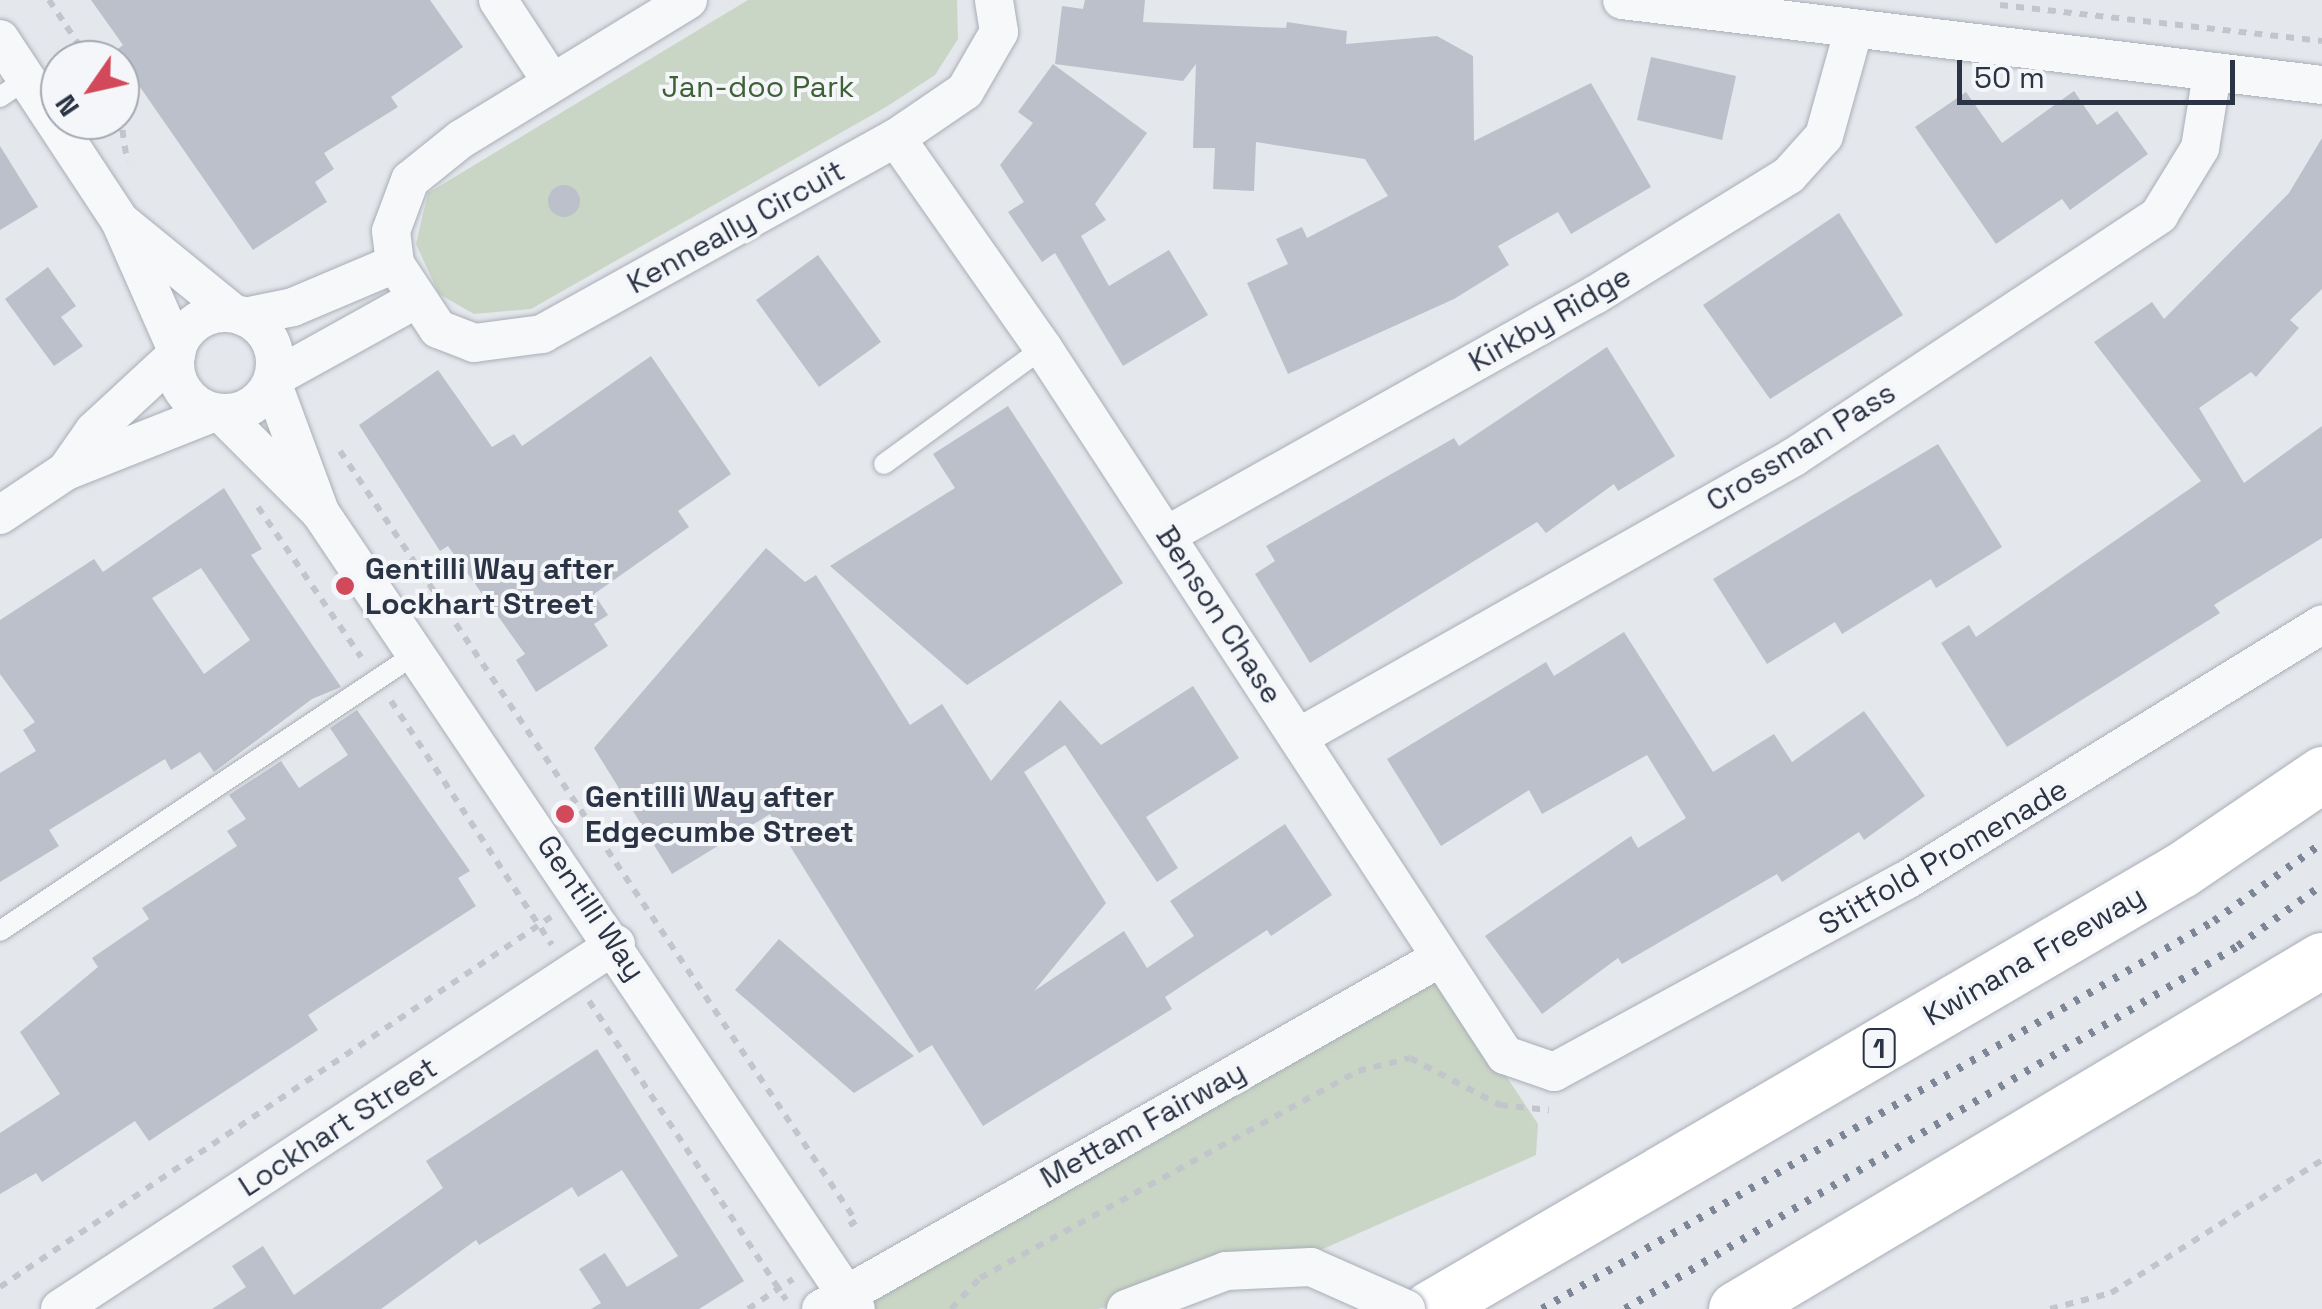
<!DOCTYPE html>
<style>
body{margin:0}
#map{position:relative;width:2322px;height:1309px;overflow:hidden;background:#e4e7ec;font-family:"Space Grotesk",sans-serif}
div>[style]{position:absolute}
[style*='--x']{left:calc(var(--x)*1px);top:calc(var(--y)*1px);width:calc(var(--w)*1px);rotate:calc(var(--a)*1deg)}
.green>*{inset:0;background:#c9d6c5}
.building>*{inset:0;background:#bbc0ca}
.round{border-radius:50%}
.path>*{height:6px;margin-top:-3px;transform-origin:0;background:repeating-linear-gradient(90deg,#c2c5cb 0 8px,transparent 0 16px)}
.roads{filter:drop-shadow(0 0 2px #a9aeb7) drop-shadow(0 0 2px #a9aeb7)}
.service>*{height:20px;margin:-10px;padding:0 10px;transform-origin:10px;border-radius:10px;background:#f7f8fa}
.minor>*{height:38px;margin:-19px;padding:0 19px;transform-origin:19px;border-radius:19px;background:#f7f8fa}
.minor>.ring{margin:-19px;padding:0;box-sizing:content-box;background:none;border:38px solid #f7f8fa;border-radius:50%}
.motorway>*{height:55px;margin:-27.5px;padding:0 27.5px;transform-origin:27.5px;border-radius:27.5px;background:#fff}
.rail>*{height:8px;margin-top:-4px;transform-origin:0;background:repeating-linear-gradient(90deg,#7d8696 0 5px,transparent 0 15px)}
.bridges{filter:drop-shadow(0 0 2px #a9aeb7) drop-shadow(0 0 2px #a9aeb7)}
.minor-bridge>*{height:38px;margin:-19px;padding:0 19px;transform-origin:19px;border-radius:19px;background:#f7f8fa}
.dots>*{width:28px;height:28px;translate:-50% -50%;box-sizing:border-box;border:5px solid #f4f6f9;border-radius:50%}
span{translate:-50% -50%;white-space:nowrap;text-align:center;line-height:1.15;-webkit-text-stroke:8px #f4f6f9;paint-order:stroke}
.shield-label span{padding:2px 8px;background:#f4f6f9;border:2px solid;border-radius:8px;-webkit-text-stroke-width:0}
.shield-label{font-size:28px;color:#2b3445;font-weight:700}
.park-label{font-size:30px;color:#3f6138}
.street-label{font-size:30px;color:#2b3445}
.poi-label{font-size:30px;color:#2b3445;font-weight:700}
.left{translate:0 -50%;text-align:left}
.north{position:absolute;left:40px;top:40px;width:100px;height:100px;box-sizing:border-box;background:#f4f6f9;border:2px solid #a4a8b1;border-radius:50%;rotate:236deg;font-size:28px;font-weight:700;line-height:40px;text-align:center;color:#2b3445}
.north::after{content:'';display:block;margin:auto;width:35px;height:45px;background:#d1495b;clip-path:polygon(50% 0,100% 100%,50% 72%,0 100%)}
.scale{position:absolute;left:1957px;top:60px;width:278px;height:45px;box-sizing:border-box;border:5px solid #2b3445;border-top:0;padding-left:12px;font-size:30px;line-height:35px;white-space:nowrap;color:#2b3445;-webkit-text-stroke:8px #f4f6f9;paint-order:stroke}
</style>
<div id="map">
<div class="green">
<div style="clip-path:polygon(748px 0,957px 0,958px 39px,935px 75px,886px 107px,531px 309px,474px 314px,439px 294px,416px 244px,428px 193px)"></div>
<div style="clip-path:polygon(1437px 972px,1538px 1124px,1536px 1155px,1307px 1256px,1098px 1309px,868px 1309px,860px 1296px)"></div>
</div>
<div class="building">
<div style="clip-path:polygon(91px 0,430px 0,463px 47px,391px 97px,398px 107px,324px 153px,334px 169px,315px 182px,327px 202px,253px 250px,115px 51px,123px 45px)"></div>
<div style="clip-path:polygon(1085px 0,1145px 0,1143px 22px,1286px 28px,1287px 22px,1347px 31px,1346px 44px,1437px 36px,1473px 56px,1474px 141px,1591px 83px,1651px 187px,1571px 234px,1558px 212px,1498px 246px,1509px 265px,1454px 299px,1288px 374px,1247px 283px,1288px 264px,1276px 239px,1302px 227px,1307px 238px,1388px 196px,1365px 159px,1256px 142px,1254px 191px,1213px 189px,1215px 148px,1193px 148px,1196px 64px,1183px 81px,1055px 64px,1062px 6px,1083px 9px)"></div>
<div style="clip-path:polygon(1651px 57px,1736px 76px,1722px 140px,1637px 120px)"></div>
<div style="clip-path:polygon(1053px 64px,1147px 133px,1095px 204px,1106px 220px,1081px 236px,1109px 286px,1169px 250px,1208px 315px,1123px 366px,1055px 253px,1042px 262px,1008px 212px,1024px 202px,1000px 165px,1033px 123px,1018px 112px)"></div>
<div style="clip-path:polygon(2074px 91px,2097px 125px,2117px 111px,2148px 154px,2070px 210px,2062px 199px,1996px 244px,1915px 127px,1966px 92px,2002px 143px)"></div>
<div style="clip-path:polygon(2322px 138px,2322px 289px,2290px 320px,2299px 328px,2256px 377px,2251px 372px,2199px 408px,2244px 483px,2322px 426px,2322px 538px,2214px 605px,2220px 613px,2007px 747px,1941px 643px,1969px 625px,1976px 637px,2201px 481px,2094px 342px,2152px 302px,2164px 319px,2289px 193px)"></div>
<div style="clip-path:polygon(0 146px,38px 207px,0 230px)"></div>
<div class="round" style="left:548px;top:185px;width:32px;height:32px"></div>
<div style="clip-path:polygon(1839px 213px,1903px 315px,1770px 399px,1703px 305px)"></div>
<div style="clip-path:polygon(818px 255px,881px 342px,819px 387px,756px 300px)"></div>
<div style="clip-path:polygon(48px 267px,76px 306px,61px 317px,83px 346px,54px 366px,5px 299px)"></div>
<div style="clip-path:polygon(1607px 347px,1675px 456px,1618px 491px,1614px 484px,1546px 533px,1537px 522px,1310px 663px,1255px 574px,1275px 561px,1266px 546px,1454px 438px,1459px 446px)"></div>
<div style="clip-path:polygon(651px 356px,731px 474px,678px 511px,689px 527px,594px 594px,608px 615px,594px 624px,608px 646px,536px 692px,516px 660px,525px 654px,448px 546px,440px 551px,359px 425px,438px 370px,492px 447px,514px 434px,522px 446px)"></div>
<div style="clip-path:polygon(1008px 406px,1123px 583px,967px 685px,830px 566px,955px 488px,933px 454px)"></div>
<div style="clip-path:polygon(1938px 444px,2002px 547px,1936px 588px,1931px 579px,1842px 634px,1835px 622px,1767px 664px,1713px 579px)"></div>
<div style="clip-path:polygon(evenodd,224px 488px,262px 549px,251px 555px,341px 687px,312px 699px,214px 772px,200px 752px,171px 770px,165px 759px,49px 830px,59px 846px,0 882px,0 773px,36px 751px,23px 730px,35px 722px,0 674px,0 620px,94px 559px,103px 572px,224px 488px,201px 568px,250px 640px,204px 674px,152px 598px,201px 568px)"></div>
<div style="clip-path:polygon(766px 548px,805px 582px,816px 575px,910px 725px,942px 704px,991px 781px,1060px 700px,1101px 745px,1193px 686px,1239px 758px,1146px 817px,1178px 868px,1157px 882px,1065px 745px,1024px 772px,1106px 903px,1034px 991px,1124px 931px,1147px 968px,1194px 936px,1170px 901px,1285px 824px,1332px 895px,1271px 936px,1267px 930px,1165px 997px,1172px 1009px,983px 1126px,932px 1045px,919px 1053px,770px 814px,672px 874px,594px 748px)"></div>
<div style="clip-path:polygon(1624px 632px,1713px 772px,1774px 734px,1792px 762px,1864px 711px,1925px 796px,1864px 840px,1859px 832px,1782px 882px,1777px 874px,1622px 964px,1618px 958px,1542px 1014px,1485px 936px,1631px 836px,1638px 848px,1686px 818px,1647px 755px,1542px 814px,1529px 790px,1441px 846px,1387px 759px,1546px 662px,1554px 676px)"></div>
<div style="clip-path:polygon(357px 710px,470px 871px,458px 878px,476px 906px,308px 1015px,318px 1030px,149px 1141px,135px 1121px,42px 1182px,36px 1173px,0 1194px,0 1133px,60px 1094px,20px 1032px,98px 967px,92px 958px,149px 919px,142px 908px,237px 846px,227px 831px,246px 819px,229px 795px,281px 761px,299px 788px,348px 755px,330px 728px)"></div>
<div style="clip-path:polygon(779px 939px,914px 1056px,854px 1093px,735px 990px)"></div>
<div style="clip-path:polygon(597px 1049px,744px 1281px,699px 1309px,591px 1309px,601px 1303px,579px 1269px,605px 1253px,627px 1287px,678px 1256px,622px 1170px,578px 1197px,572px 1187px,479px 1245px,476px 1240px,381px 1309px,212px 1309px,246px 1287px,232px 1266px,263px 1246px,294px 1295px,443px 1188px,426px 1161px)"></div>
</div>
<div class="path">
<div style="--x:49;--y:0;--w:72;--a:56.3"></div>
<div style="--x:2000;--y:5;--w:324;--a:6.4"></div>
<div style="--x:120;--y:114;--w:48;--a:81.5"></div>
<div style="--x:340;--y:451;--w:927;--a:56.17"></div>
<div style="--x:856;--y:1221;--w:15;--a:148"></div>
<div style="--x:258;--y:507;--w:182;--a:55.5"></div>
<div style="--x:391;--y:701;--w:292;--a:56.6"></div>
<div style="--x:589;--y:1001;--w:358;--a:56.6"></div>
<div style="--x:0;--y:1287;--w:664;--a:-33.88"></div>
<div style="--x:748;--y:1309;--w:54;--a:-33.7"></div>
<div style="--x:951;--y:1309;--w:42;--a:-46.9"></div>
<div style="--x:980;--y:1278;--w:431;--a:-28.7"></div>
<div style="--x:1358;--y:1071;--w:54;--a:-14"></div>
<div style="--x:1410;--y:1058;--w:102;--a:27.6"></div>
<div style="--x:1500;--y:1105;--w:49;--a:5.8"></div>
<div style="--x:2050;--y:1309;--w:63;--a:-14.7"></div>
<div style="--x:2111;--y:1293;--w:249;--a:-32.2"></div>
</div>
<div class="roads">
<div class="service">
<div style="--x:0;--y:97;--w:32;--a:-34"></div>
<div style="--x:884;--y:464;--w:197;--a:-36.1"></div>
<div style="--x:0;--y:931;--w:500;--a:-33.7"></div>
</div>
<div class="minor">
<div style="--x:498;--y:0;--w:97;--a:56.8"></div>
<div style="--x:688;--y:0;--w:266;--a:148.5"></div>
<div style="--x:461;--y:139;--w:65;--a:141.2"></div>
<div style="--x:410;--y:180;--w:54;--a:110.4"></div>
<div style="--x:391;--y:231;--w:33;--a:83"></div>
<div style="--x:395;--y:264;--w:78;--a:56.5"></div>
<div style="--x:438;--y:329;--w:39;--a:21"></div>
<div style="--x:474;--y:343;--w:69;--a:-7.5"></div>
<div style="--x:542;--y:334;--w:405;--a:-29"></div>
<div style="--x:896;--y:138;--w:83;--a:-34.3"></div>
<div style="--x:965;--y:91;--w:68;--a:-60"></div>
<div style="--x:999;--y:32;--w:32;--a:-99"></div>
<div style="--x:1622;--y:0;--w:705;--a:6.92"></div>
<div style="--x:0;--y:39;--w:218;--a:56.6"></div>
<div style="--x:120;--y:221;--w:141;--a:66.2"></div>
<div style="--x:896;--y:138;--w:256;--a:55"></div>
<div style="--x:1043;--y:348;--w:845;--a:56.84"></div>
<div style="--x:1505;--y:1055;--w:52;--a:19.1"></div>
<div style="--x:1554;--y:1072;--w:400;--a:-28.6"></div>
<div style="--x:1905;--y:881;--w:490;--a:-31.6"></div>
<div style="--x:120;--y:221;--w:146;--a:39.2"></div>
<div class="ring" style="left:175px;top:313px;width:62px;height:62px"></div>
<div style="--x:244;--y:317;--w:50;--a:-11.5"></div>
<div style="--x:293;--y:307;--w:111;--a:-22.9"></div>
<div style="--x:274;--y:378;--w:159;--a:-29"></div>
<div style="--x:272;--y:382;--w:139;--a:69.7"></div>
<div style="--x:221;--y:413;--w:140;--a:45"></div>
<div style="--x:320;--y:512;--w:960;--a:56.08"></div>
<div style="--x:66;--y:471;--w:49;--a:-55"></div>
<div style="--x:94;--y:431;--w:112;--a:-42.8"></div>
<div style="--x:0;--y:515;--w:79;--a:-33.7"></div>
<div style="--x:66;--y:471;--w:160;--a:-21.6"></div>
<div style="--x:1167;--y:535;--w:491;--a:-29.3"></div>
<div style="--x:1595;--y:295;--w:228;--a:-31.7"></div>
<div style="--x:1789;--y:175;--w:52;--a:-48.1"></div>
<div style="--x:1824;--y:136;--w:108;--a:-74.4"></div>
<div style="--x:1299;--y:737;--w:569;--a:-29.49"></div>
<div style="--x:1794;--y:457;--w:438;--a:-33.5"></div>
<div style="--x:2159;--y:215;--w:79;--a:-58.5"></div>
<div style="--x:2200;--y:148;--w:75;--a:-80.8"></div>
<div style="--x:60;--y:1309;--w:665;--a:-33.28"></div>
<div style="--x:821;--y:1309;--w:712;--a:-29.56"></div>
</div>
<div class="motorway">
<div style="--x:1429;--y:1309;--w:871;--a:-30.28"></div>
<div style="--x:2181;--y:870;--w:171;--a:-34.2"></div>
<div style="--x:1736;--y:1309;--w:682;--a:-30.78"></div>
</div>
</div>
<div class="rail">
<div style="--x:1542;--y:1309;--w:776;--a:-30"></div>
<div style="--x:2214;--y:921;--w:133;--a:-35.8"></div>
<div style="--x:1625;--y:1309;--w:712;--a:-30.63"></div>
<div style="--x:2238;--y:946;--w:104;--a:-36"></div>
</div>
<div class="bridges">
<div class="minor-bridge">
<div style="--x:1126;--y:1309;--w:107;--a:-20.8"></div>
<div style="--x:1226;--y:1271;--w:85;--a:-2.7"></div>
<div style="--x:1311;--y:1267;--w:104;--a:23.9"></div>
</div>
</div>
<div class="dots">
<div style="left:345px;top:586px;background:#d1495b"></div>
<div style="left:565px;top:814px;background:#d1495b"></div>
</div>
<div class="shield-label">
<span style="left:1879px;top:1048px">1</span>
</div>
<div class="park-label">
<span style="left:758px;top:87px">Jan-doo Park</span>
</div>
<div class="street-label">
<span style="left:736px;top:227px;rotate:-29deg">Kenneally Circuit</span>
<span style="left:1550px;top:319px;rotate:-30deg">Kirkby Ridge</span>
<span style="left:1801px;top:447px;rotate:-32deg">Crossman Pass</span>
<span style="left:1219px;top:615px;rotate:57deg">Benson Chase</span>
<span style="left:1943px;top:857px;rotate:-30deg">Stitfold Promenade</span>
<span style="left:591px;top:908px;rotate:56deg">Gentilli Way</span>
<span style="left:2034px;top:956px;rotate:-30deg">Kwinana Freeway</span>
<span style="left:1143px;top:1125px;rotate:-29deg">Mettam Fairway</span>
<span style="left:338px;top:1127px;rotate:-33deg">Lockhart Street</span>
</div>
<div class="poi-label">
<span class="left" style="left:365px;top:586px">Gentilli Way after<br>Lockhart Street</span>
<span class="left" style="left:585px;top:814px">Gentilli Way after<br>Edgecumbe Street</span>
</div>
<div class="north">N</div>
<div class="scale">50 m</div>
</div>
